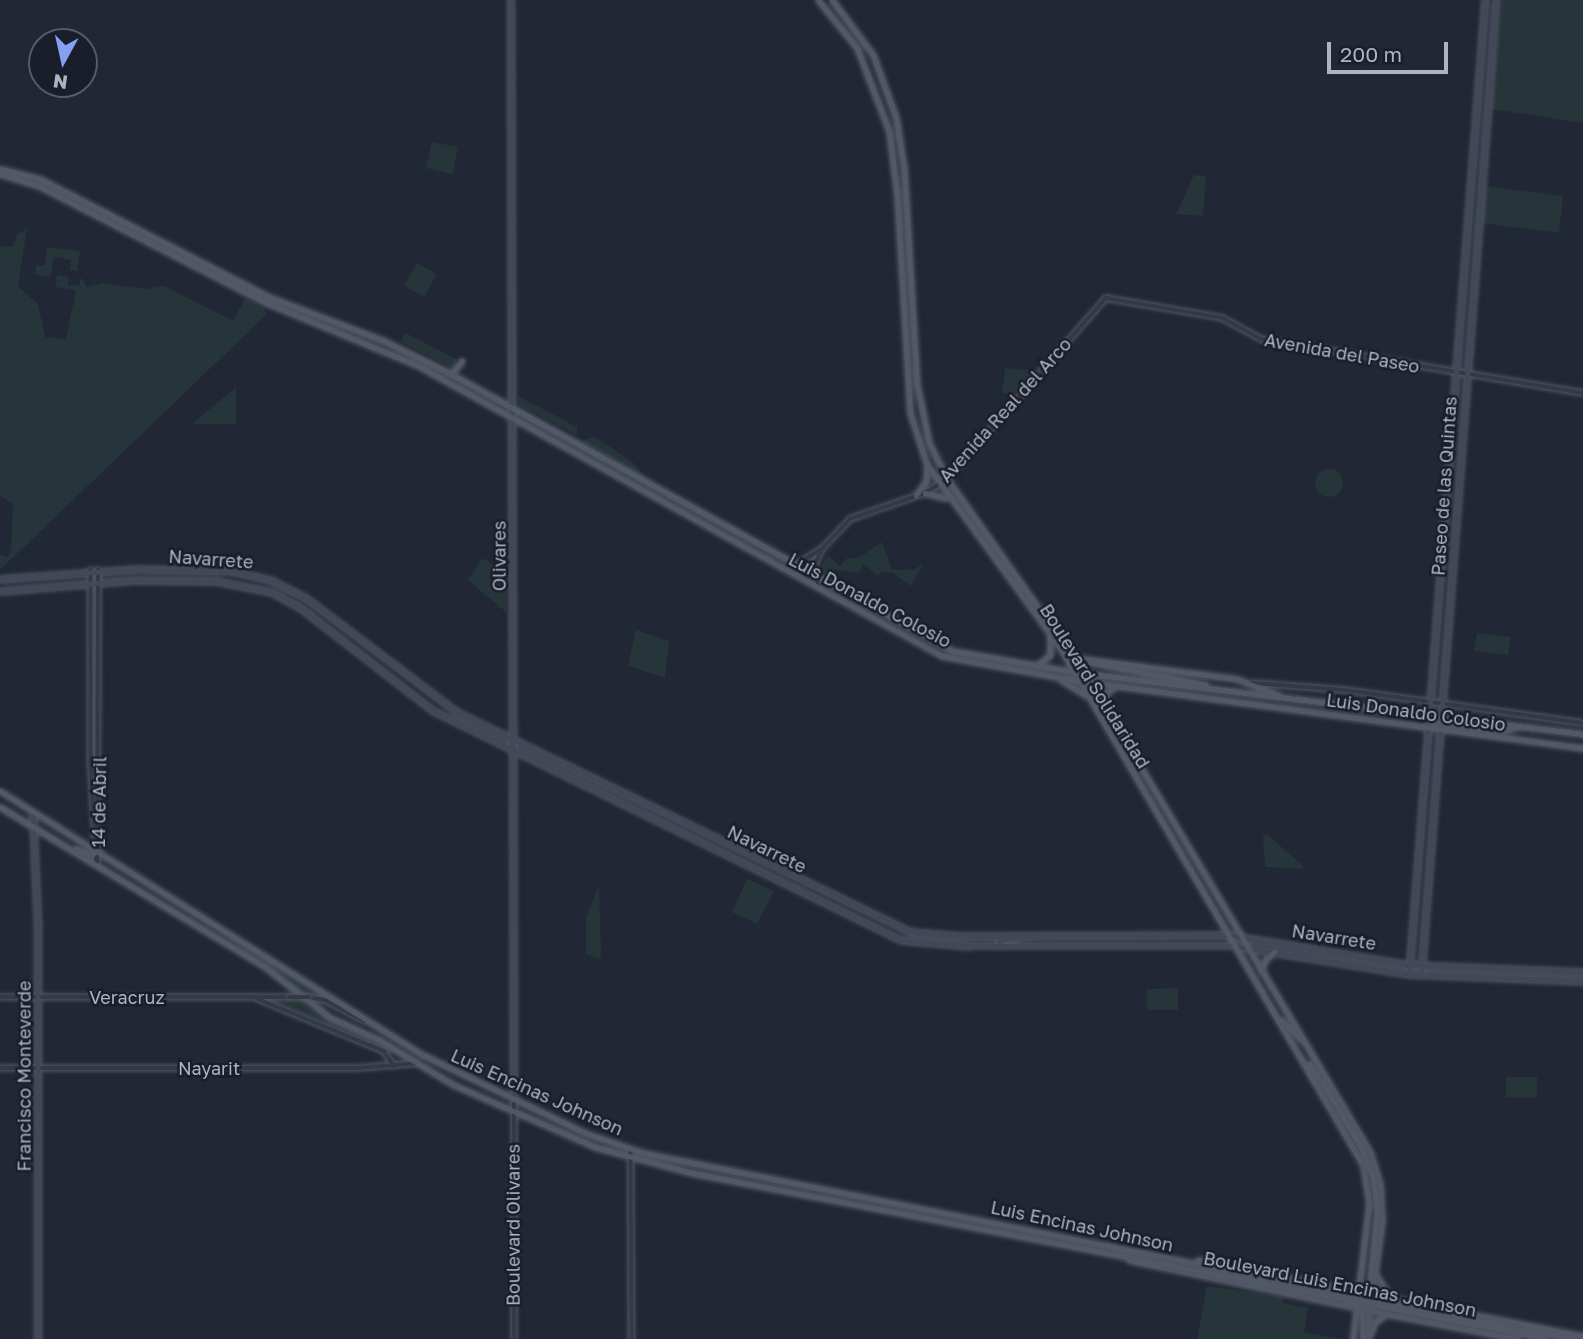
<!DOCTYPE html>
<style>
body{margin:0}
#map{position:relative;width:1583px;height:1339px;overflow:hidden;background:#212735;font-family:"Golos Text",sans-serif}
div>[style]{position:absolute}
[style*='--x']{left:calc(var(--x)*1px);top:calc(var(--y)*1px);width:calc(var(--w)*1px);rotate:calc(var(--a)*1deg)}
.green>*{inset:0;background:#263539}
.round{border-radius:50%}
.roads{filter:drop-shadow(0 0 2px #515663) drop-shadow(0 0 2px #515663)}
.tertiary>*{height:3.5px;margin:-1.75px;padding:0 1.75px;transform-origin:1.75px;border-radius:1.75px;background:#343946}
.secondary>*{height:4.5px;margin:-2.25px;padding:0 2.25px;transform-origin:2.25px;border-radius:2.25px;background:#424858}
.primary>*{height:5px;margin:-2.5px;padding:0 2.5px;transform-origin:2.5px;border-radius:2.5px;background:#525866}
.bridges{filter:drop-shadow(0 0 2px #515663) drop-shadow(0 0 2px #515663)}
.tertiary-bridge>*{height:3.5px;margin:-1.75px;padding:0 1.75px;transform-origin:1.75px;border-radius:1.75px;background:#343946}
.primary-bridge>*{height:5px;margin:-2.5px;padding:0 2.5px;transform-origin:2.5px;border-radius:2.5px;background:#525866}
span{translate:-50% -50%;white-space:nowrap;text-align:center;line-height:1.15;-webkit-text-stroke:5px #1a1e2a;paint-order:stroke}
.street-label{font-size:18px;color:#aeb3c2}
.north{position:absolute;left:28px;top:28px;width:70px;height:70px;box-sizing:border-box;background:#1a1e2a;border:2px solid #555a67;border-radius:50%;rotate:188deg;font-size:19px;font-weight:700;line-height:28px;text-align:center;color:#aeb3c2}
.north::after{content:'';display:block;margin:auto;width:24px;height:32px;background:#85a0f0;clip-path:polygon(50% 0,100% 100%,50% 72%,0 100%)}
.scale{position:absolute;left:1327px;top:42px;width:121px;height:32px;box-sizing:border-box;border:4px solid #aeb3c2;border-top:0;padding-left:9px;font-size:21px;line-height:24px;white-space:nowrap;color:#aeb3c2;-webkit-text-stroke:5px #1a1e2a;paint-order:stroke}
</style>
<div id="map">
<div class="green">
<div style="clip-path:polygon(1502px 0,1583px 0,1583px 123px,1491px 109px)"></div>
<div style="clip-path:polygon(432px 142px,458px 147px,453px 174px,426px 168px)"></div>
<div style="clip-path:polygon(1194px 175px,1206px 176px,1203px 216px,1176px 214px)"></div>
<div style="clip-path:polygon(1484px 186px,1563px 196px,1559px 233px,1481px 223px)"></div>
<div style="clip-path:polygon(27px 228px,18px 286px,38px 304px,45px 337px,66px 339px,76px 290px,56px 287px,57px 275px,68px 277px,68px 285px,79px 286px,81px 277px,87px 287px,103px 283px,145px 289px,164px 286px,233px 321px,245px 298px,264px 308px,266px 315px,0 570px,0 555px,8px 557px,11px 551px,13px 504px,0 496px,0 246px,12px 247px,17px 235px)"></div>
<div style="clip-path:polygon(47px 247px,80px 251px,77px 271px,70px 270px,71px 260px,54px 257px,51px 277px,35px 275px,36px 265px,45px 266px)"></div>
<div style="clip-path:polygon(417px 263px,437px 274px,424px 297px,404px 286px)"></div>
<div style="clip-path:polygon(406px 333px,456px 359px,456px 365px,451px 367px,400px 341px)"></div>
<div style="clip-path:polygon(1005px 368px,1035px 371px,1014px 394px,1002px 393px)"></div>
<div style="clip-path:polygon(236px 387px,236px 424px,192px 424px)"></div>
<div style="clip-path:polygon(518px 396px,577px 427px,577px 435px,519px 405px)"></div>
<div style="clip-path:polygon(595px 437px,634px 463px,647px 480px,581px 441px)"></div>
<div class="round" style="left:1315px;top:469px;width:28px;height:28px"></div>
<div style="clip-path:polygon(882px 542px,892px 570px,915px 569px,923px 564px,911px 586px,893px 573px,881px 572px,878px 576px,864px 564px,859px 573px,836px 569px,827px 577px,824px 574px,822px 565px,828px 555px,840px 567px,847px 558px,858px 558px)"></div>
<div style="clip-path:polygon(482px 558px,505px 571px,507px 613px,468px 580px)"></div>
<div style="clip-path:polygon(636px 630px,669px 641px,665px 678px,628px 666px)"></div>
<div style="clip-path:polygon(1477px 633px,1511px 637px,1508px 655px,1474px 651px)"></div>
<div style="clip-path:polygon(1267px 834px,1302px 865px,1303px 869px,1265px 867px,1263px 836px)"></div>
<div style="clip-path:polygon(747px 879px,774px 891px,757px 924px,732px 912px)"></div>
<div style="clip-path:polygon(599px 886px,601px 956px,598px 959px,586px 954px,586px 917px)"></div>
<div style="clip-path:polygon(223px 935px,323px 993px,322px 997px,300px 995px)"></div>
<div style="clip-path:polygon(1178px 988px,1178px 1010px,1147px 1010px,1147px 989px)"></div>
<div style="clip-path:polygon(268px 999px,298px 1000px,326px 1019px,387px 1047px)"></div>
<div style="clip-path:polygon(1506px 1077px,1537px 1077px,1537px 1098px,1506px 1097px)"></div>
<div style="clip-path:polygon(1207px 1286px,1284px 1297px,1283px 1303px,1308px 1308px,1304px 1332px,1341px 1339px,1197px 1339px)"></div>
</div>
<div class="roads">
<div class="tertiary">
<div style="--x:796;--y:565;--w:32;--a:-32"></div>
<div style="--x:823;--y:548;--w:40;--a:-47"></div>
<div style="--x:850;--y:519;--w:79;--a:-19.1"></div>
<div style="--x:925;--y:493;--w:26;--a:-32"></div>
<div style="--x:947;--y:479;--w:241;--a:-48.7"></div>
<div style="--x:1106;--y:298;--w:119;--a:9.7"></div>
<div style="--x:1223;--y:318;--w:43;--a:28.9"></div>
<div style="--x:1261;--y:339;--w:326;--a:9.5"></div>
<div style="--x:91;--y:570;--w:191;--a:90"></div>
<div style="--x:91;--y:761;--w:104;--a:86.7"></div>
<div style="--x:818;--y:585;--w:21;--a:-98"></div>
<div style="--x:815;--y:564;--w:17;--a:-65"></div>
<div style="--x:1253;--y:683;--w:92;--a:4.4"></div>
<div style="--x:1345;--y:690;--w:240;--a:7.9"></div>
<div style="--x:97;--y:863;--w:293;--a:-89.8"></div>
<div style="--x:0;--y:997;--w:290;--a:0"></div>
<div style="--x:308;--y:997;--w:17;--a:10"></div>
<div style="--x:325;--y:1000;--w:45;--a:27.7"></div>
<div style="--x:256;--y:998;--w:139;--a:22.5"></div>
<div style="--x:384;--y:1051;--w:18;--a:56"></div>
<div style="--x:0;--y:1068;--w:359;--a:0"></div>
<div style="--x:359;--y:1068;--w:59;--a:-4.8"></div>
<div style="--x:631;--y:1149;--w:190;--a:89.7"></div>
<div style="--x:514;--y:1339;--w:238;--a:-90"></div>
</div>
<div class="secondary">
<div style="--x:511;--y:0;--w:1100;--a:89.84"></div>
<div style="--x:0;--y:579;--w:136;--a:-4.2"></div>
<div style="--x:136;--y:569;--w:96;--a:1.2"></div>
<div style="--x:232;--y:571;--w:40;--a:13"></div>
<div style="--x:271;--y:580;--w:38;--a:27"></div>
<div style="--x:305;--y:597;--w:191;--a:37.1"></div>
<div style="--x:457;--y:712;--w:504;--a:25.85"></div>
<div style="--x:911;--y:932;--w:49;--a:4.7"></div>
<div style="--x:960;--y:936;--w:269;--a:-0.2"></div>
<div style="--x:1229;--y:935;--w:183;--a:9.4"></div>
<div style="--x:1410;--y:965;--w:173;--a:2.3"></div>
<div style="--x:0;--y:591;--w:135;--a:-4.7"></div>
<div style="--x:135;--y:580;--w:81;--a:0.7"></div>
<div style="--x:216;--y:581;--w:57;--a:11.1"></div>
<div style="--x:272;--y:592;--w:33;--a:29"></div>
<div style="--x:301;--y:608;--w:168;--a:37.8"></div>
<div style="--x:434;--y:711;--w:520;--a:26.12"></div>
<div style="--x:901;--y:940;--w:69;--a:5"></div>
<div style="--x:970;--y:946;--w:265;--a:0"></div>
<div style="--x:1235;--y:946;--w:176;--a:9.1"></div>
<div style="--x:1409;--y:974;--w:174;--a:2.3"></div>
<div style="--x:1441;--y:718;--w:720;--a:-85.62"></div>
<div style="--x:33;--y:813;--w:112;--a:87.4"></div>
<div style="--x:38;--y:925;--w:414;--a:90"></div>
<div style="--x:999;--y:946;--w:6;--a:-81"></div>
<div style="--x:1000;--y:940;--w:22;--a:-8"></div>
<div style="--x:1409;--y:974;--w:977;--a:-85.54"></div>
<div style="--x:1421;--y:975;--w:249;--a:-85.6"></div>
</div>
<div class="primary">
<div style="--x:818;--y:0;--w:62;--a:50.9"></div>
<div style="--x:857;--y:48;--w:89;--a:68.9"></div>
<div style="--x:889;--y:131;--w:64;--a:82.8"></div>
<div style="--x:897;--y:194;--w:219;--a:86.6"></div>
<div style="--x:910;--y:413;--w:55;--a:71.9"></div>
<div style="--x:927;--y:465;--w:228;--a:53.9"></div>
<div style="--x:1061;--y:649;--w:598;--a:59.66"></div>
<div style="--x:1363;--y:1165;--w:38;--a:81"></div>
<div style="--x:1369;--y:1203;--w:137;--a:96.7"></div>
<div style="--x:832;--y:0;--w:69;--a:53.3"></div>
<div style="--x:873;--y:55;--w:67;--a:69.9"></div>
<div style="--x:896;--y:118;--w:52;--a:81.1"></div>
<div style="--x:904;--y:169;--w:216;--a:86.6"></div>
<div style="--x:917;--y:385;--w:59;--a:78.3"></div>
<div style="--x:929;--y:443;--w:40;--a:63.4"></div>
<div style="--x:947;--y:479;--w:239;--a:54.7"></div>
<div style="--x:0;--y:169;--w:41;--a:14"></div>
<div style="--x:40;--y:179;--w:258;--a:27.3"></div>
<div style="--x:269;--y:297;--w:123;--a:20.9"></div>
<div style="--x:384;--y:341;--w:75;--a:26.2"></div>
<div style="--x:451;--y:374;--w:573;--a:28.89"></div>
<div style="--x:953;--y:651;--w:123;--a:9.8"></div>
<div style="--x:1074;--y:672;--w:513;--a:6.94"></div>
<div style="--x:0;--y:174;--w:39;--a:17"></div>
<div style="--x:37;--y:185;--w:259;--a:27.2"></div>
<div style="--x:267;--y:303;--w:162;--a:22.5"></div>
<div style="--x:417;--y:365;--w:600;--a:29"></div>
<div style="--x:942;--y:656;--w:140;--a:10.3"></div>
<div style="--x:1080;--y:681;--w:507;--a:7.59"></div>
<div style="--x:451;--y:374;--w:17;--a:-50"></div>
<div style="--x:925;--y:493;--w:21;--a:14"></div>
<div style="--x:916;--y:495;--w:17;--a:-54"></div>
<div style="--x:926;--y:481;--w:13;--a:-86"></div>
<div style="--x:1076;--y:658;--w:162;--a:7.4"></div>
<div style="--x:1237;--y:679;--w:44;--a:21.3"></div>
<div style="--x:1079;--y:660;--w:129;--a:11.1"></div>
<div style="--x:1036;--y:666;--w:18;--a:-38"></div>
<div style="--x:1050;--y:655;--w:21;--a:-90"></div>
<div style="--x:1061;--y:680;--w:28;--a:32"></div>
<div style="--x:1090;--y:682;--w:547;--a:59.22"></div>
<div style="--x:1370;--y:1152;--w:34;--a:73"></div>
<div style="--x:1380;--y:1185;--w:35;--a:87"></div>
<div style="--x:1382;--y:1220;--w:120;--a:97.7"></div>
<div style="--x:1105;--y:706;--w:14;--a:-82"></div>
<div style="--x:1107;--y:692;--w:11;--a:-34"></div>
<div style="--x:1429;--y:722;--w:72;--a:7.2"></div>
<div style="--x:1500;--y:731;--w:18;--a:-13"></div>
<div style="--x:0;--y:791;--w:499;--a:32"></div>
<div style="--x:423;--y:1055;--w:180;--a:25.7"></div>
<div style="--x:585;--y:1133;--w:61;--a:19"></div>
<div style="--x:643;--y:1153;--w:580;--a:11.33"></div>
<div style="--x:0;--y:807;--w:308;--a:31.1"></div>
<div style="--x:264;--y:966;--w:83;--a:38.1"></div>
<div style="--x:329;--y:1017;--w:55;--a:24.7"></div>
<div style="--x:379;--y:1040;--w:87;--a:31"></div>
<div style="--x:454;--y:1085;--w:154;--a:23.7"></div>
<div style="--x:595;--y:1147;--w:100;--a:15"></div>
<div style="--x:692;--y:1173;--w:481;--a:10.9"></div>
<div style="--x:76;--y:849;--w:17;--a:21"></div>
<div style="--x:92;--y:855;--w:10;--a:-45"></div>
<div style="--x:1261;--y:971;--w:12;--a:-70"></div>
<div style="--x:1265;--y:960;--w:13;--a:-42"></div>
<div style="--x:1281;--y:1020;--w:29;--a:44"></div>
<div style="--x:1309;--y:1064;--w:24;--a:55"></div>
<div style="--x:1129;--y:1260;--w:264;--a:11.8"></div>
<div style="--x:1198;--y:1260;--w:392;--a:11.2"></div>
<div style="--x:1376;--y:1275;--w:25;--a:58"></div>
<div style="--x:1510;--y:1327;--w:65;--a:10.6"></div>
<div style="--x:1510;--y:1331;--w:36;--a:13"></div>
<div style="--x:1369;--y:1336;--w:15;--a:-67"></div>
<div style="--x:1375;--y:1322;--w:14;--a:-34"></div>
<div style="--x:1387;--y:1314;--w:133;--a:10.8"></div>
</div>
</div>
<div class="bridges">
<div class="tertiary-bridge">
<div style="--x:290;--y:997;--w:18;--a:0"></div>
</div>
<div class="primary-bridge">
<div style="--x:1323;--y:1084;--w:74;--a:58.9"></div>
<div style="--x:1361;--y:1147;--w:33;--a:69"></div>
<div style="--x:1373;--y:1178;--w:34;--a:83"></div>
<div style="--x:1377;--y:1212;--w:70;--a:95.7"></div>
<div style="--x:1370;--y:1282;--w:19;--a:62"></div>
<div style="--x:1164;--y:1264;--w:352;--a:11"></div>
<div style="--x:1212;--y:1267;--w:304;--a:11.4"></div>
<div style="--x:1351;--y:1302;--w:16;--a:45"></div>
<div style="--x:1362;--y:1313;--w:26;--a:88"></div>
</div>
</div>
<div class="street-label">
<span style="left:1342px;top:353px;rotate:10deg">Avenida del Paseo</span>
<span style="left:1005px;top:410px;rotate:-48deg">Avenida Real del Arco</span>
<span style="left:1444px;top:486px;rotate:-86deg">Paseo de las Quintas</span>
<span style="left:499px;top:556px;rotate:-90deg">Olivares</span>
<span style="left:211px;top:559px;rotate:4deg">Navarrete</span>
<span style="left:870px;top:600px;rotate:28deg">Luis Donaldo Colosio</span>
<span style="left:1095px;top:686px;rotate:58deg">Boulevard Solidaridad</span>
<span style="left:1416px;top:712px;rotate:8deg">Luis Donaldo Colosio</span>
<span style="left:99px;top:802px;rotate:-89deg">14 de Abril</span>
<span style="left:767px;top:849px;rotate:26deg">Navarrete</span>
<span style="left:1334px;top:937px;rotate:9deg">Navarrete</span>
<span style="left:127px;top:997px">Veracruz</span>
<span style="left:209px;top:1068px">Nayarit</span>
<span style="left:24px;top:1076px;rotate:-90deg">Francisco Monteverde</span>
<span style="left:537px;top:1092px;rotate:24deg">Luis Encinas Johnson</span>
<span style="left:513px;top:1225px;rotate:-90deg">Boulevard Olivares</span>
<span style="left:1082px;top:1226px;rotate:12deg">Luis Encinas Johnson</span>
<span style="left:1340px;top:1284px;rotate:11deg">Boulevard Luis Encinas Johnson</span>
</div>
<div class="north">N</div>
<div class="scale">200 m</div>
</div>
